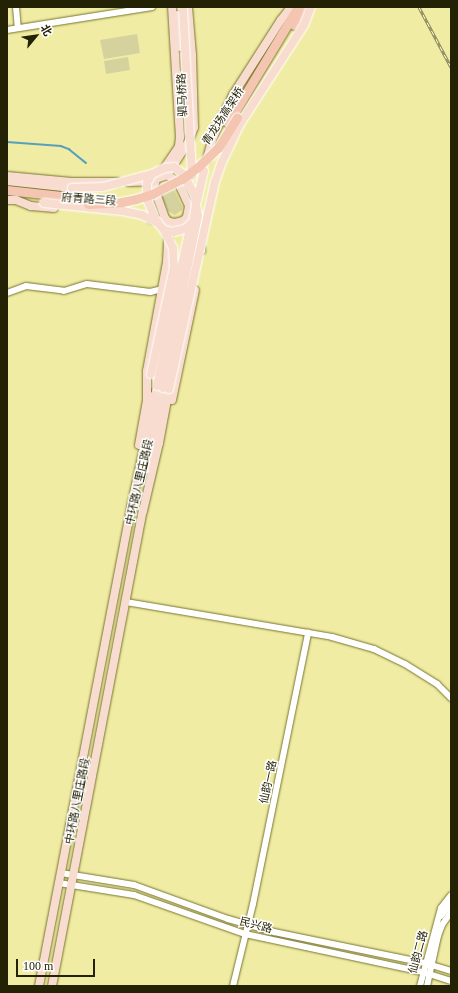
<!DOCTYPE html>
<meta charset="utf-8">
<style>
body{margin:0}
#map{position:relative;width:458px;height:993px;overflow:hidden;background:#f0eca4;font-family:"Times New Roman","Noto Sans SC",serif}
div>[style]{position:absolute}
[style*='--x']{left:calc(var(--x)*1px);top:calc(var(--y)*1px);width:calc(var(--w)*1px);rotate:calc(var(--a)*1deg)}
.green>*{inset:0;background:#d5d29e}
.stream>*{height:1.5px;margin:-0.75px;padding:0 0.75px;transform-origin:0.75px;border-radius:0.75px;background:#589fbb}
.roads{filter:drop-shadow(0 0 1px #79752e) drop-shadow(0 0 1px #79752e)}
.minor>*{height:6px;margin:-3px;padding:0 3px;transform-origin:3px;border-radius:3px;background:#fff}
.major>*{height:8px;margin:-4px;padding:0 4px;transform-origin:4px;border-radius:4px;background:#f8dcd0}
.highway>*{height:9px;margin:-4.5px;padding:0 4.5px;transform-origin:4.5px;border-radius:4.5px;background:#f4c5b0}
.rail>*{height:3px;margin-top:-1.5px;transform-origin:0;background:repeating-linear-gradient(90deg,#fff 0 4.5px,#898654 0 9px);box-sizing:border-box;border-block:1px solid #898654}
.bridges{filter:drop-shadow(0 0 1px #fff) drop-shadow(0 0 1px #fff)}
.major-bridge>*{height:8px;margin:-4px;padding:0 4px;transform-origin:4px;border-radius:4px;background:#f8dcd0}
.highway-bridge>*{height:9px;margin:-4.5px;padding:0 4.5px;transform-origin:4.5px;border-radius:4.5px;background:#f4c5b0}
span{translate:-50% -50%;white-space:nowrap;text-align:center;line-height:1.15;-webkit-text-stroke:3px #fff;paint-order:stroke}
.street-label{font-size:11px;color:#242205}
.frame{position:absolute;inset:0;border:8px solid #242205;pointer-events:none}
.north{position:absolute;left:16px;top:16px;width:40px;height:40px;-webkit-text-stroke:3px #fff;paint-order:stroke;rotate:61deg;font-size:11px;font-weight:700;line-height:16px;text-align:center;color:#242205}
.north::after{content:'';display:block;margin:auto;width:14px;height:18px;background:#242205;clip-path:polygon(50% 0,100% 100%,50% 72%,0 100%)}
.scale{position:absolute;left:16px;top:959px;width:79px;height:18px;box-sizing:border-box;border:2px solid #242205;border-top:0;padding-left:5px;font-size:12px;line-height:14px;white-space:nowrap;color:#242205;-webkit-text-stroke:3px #fff;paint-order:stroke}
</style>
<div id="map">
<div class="green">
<div style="clip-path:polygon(137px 34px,140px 53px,104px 59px,100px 40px)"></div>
<div style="clip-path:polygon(128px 57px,130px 70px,106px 74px,104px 61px)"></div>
<div style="clip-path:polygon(173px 188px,182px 206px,182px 210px,175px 215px,168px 211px,161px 195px,162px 191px)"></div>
</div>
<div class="stream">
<div style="--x:7;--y:142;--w:54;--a:4.2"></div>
<div style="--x:61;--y:146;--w:9;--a:21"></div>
<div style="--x:69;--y:149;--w:22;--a:39"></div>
</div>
<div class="roads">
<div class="minor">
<div style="--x:16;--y:7;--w:21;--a:85"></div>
<div style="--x:7;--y:30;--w:147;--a:-9"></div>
<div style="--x:7;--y:293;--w:20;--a:-20"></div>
<div style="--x:26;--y:286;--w:38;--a:7"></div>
<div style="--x:64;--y:291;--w:24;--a:-17"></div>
<div style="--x:87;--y:284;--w:64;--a:7.2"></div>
<div style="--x:150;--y:292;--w:12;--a:-14"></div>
<div style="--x:126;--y:602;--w:209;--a:9.6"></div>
<div style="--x:332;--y:637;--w:44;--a:15.9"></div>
<div style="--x:374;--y:649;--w:34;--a:26"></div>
<div style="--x:405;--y:664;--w:38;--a:32"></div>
<div style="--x:437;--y:684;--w:20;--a:45"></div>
<div style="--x:61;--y:873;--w:74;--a:9.3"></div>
<div style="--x:134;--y:885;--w:100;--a:19.9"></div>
<div style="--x:228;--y:919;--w:48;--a:15.8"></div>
<div style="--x:274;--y:932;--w:154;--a:11.6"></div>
<div style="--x:425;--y:963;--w:27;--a:17"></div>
<div style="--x:59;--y:883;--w:76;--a:9.1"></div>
<div style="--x:134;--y:895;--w:118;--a:19.4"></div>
<div style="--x:245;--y:934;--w:182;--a:12.1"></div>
<div style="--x:423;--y:972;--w:29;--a:18"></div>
<div style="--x:441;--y:916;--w:16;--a:-52"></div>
<div style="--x:233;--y:986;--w:84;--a:-76.3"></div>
<div style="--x:253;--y:904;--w:277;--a:-78.5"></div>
<div style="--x:420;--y:986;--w:81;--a:-74.9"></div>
<div style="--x:441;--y:908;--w:16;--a:-52"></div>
<div style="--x:427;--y:986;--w:51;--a:-77.6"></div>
<div style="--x:438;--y:936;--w:12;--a:-70"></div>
<div style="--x:442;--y:925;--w:16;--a:-55"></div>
</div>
<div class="major">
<div style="--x:177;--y:15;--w:32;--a:85"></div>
<div style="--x:207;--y:159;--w:23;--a:-75"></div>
<div style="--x:213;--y:137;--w:47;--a:-64.5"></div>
<div style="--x:233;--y:95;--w:89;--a:-57.4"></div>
<div style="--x:281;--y:20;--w:16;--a:-52"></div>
<div style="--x:167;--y:175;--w:38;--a:-57"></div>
<div style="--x:188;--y:143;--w:17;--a:-69"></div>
<div style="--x:194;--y:127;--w:72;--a:-91.6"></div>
<div style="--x:192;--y:55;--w:48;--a:-94.8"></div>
<div style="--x:167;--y:175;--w:13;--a:32"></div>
<div style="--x:178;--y:182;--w:26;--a:65"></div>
<div style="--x:189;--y:206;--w:11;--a:100"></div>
<div style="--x:187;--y:217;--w:6;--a:135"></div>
<div style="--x:183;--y:221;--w:8;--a:166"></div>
<div style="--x:175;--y:223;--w:6;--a:-171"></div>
<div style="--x:169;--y:222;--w:6;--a:-135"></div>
<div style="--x:165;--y:218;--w:33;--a:-110"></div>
<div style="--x:154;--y:187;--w:8;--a:-76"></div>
<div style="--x:156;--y:179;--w:12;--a:-20"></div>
<div style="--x:7;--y:176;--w:65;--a:5.3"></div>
<div style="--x:72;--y:182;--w:45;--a:0"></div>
<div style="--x:159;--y:176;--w:36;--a:-56"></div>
<div style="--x:179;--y:146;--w:9;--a:-84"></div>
<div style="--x:180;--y:137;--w:130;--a:-93.5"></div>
<div style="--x:7;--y:181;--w:65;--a:6.1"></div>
<div style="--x:129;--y:182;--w:25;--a:-2"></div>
<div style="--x:7;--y:200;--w:9;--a:0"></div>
<div style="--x:16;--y:200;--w:16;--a:22"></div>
<div style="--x:31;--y:206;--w:23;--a:5"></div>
<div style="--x:189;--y:206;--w:46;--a:74.7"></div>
<div style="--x:147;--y:399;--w:28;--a:-90"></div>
<div style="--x:147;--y:371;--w:111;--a:-79.6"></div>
<div style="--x:167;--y:262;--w:40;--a:-87.1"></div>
<div style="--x:169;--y:222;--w:18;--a:-171"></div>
<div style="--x:172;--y:400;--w:112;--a:-78.2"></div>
<div style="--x:139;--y:445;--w:51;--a:-79.8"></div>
<div style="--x:148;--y:469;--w:82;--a:-79.5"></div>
<div style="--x:39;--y:986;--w:492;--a:-79.1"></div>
<div style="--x:132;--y:503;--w:120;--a:-77.9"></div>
<div style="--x:52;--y:986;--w:484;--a:-79.2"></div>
<div style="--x:143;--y:511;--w:70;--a:-76.8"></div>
<div style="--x:159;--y:443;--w:55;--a:-79.5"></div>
</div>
<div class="highway">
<div style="--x:294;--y:25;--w:22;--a:-56"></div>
<div style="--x:228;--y:123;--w:135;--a:-58.9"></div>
<div style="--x:7;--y:190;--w:82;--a:6.3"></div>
</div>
</div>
<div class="rail">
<div style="--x:419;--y:7;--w:68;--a:61.9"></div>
</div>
<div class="bridges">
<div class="major-bridge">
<div style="--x:183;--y:9;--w:167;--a:86.9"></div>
<div style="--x:72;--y:188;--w:31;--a:-2"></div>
<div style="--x:103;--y:187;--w:51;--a:-14.9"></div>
<div style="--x:197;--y:201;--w:31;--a:-77"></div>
<div style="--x:44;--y:203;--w:79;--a:5.8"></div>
<div style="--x:123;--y:211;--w:19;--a:12"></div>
<div style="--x:142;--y:215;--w:17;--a:25"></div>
<div style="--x:151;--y:374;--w:108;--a:-77.8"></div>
<div style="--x:174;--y:268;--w:20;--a:-93"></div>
<div style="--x:173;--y:248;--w:20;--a:-117"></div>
<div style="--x:157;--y:386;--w:83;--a:-78.8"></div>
<div style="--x:173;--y:305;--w:83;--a:-77.5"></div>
<div style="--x:163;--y:388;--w:176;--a:-78.5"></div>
<div style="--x:198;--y:216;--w:11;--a:-100"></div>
<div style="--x:196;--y:205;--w:9;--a:-96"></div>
<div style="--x:195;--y:196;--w:7;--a:-117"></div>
<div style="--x:192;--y:190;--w:18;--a:-119"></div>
<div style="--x:183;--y:174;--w:11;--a:-142"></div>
<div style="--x:174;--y:167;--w:9;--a:174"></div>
<div style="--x:165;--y:168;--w:14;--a:155"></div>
<div style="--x:152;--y:174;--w:10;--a:119"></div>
<div style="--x:147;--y:183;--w:16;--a:90"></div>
<div style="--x:147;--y:199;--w:25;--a:67"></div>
<div style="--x:157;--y:222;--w:11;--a:49"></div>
<div style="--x:164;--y:230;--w:9;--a:13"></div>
<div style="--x:173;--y:232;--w:12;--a:-14"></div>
<div style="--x:185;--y:229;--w:11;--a:-41"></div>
<div style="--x:193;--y:222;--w:17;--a:-80"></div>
<div style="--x:169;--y:389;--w:212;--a:-77.5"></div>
<div style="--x:215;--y:182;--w:21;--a:-71"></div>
<div style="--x:222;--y:162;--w:42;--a:-64.7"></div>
<div style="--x:240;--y:124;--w:118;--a:-57.1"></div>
<div style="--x:304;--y:25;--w:19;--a:-69"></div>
</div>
<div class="highway-bridge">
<div style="--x:88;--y:204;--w:34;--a:-3"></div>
<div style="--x:122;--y:202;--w:14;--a:-12"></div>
<div style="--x:136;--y:199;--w:17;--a:-17"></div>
<div style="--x:152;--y:194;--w:34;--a:-27"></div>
<div style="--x:182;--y:179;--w:20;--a:-37"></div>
<div style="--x:198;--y:167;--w:28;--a:-44"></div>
<div style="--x:218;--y:148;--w:36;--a:-58"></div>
</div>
</div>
<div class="street-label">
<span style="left:182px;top:95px;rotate:-92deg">驷马桥路</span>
<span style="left:223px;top:116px;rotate:-57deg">青龙场高架桥</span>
<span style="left:89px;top:199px;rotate:4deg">府青路三段</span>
<span style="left:139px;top:482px;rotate:-77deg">中环路八里庄路段</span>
<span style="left:268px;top:782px;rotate:-78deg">仙韵一路</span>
<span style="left:77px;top:801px;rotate:-79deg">中环路八里庄路段</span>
<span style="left:256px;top:925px;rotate:14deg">民兴路</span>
<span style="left:418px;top:952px;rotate:-75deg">仙韵二路</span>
</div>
<div class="frame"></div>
<div class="north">北</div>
<div class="scale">100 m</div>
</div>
